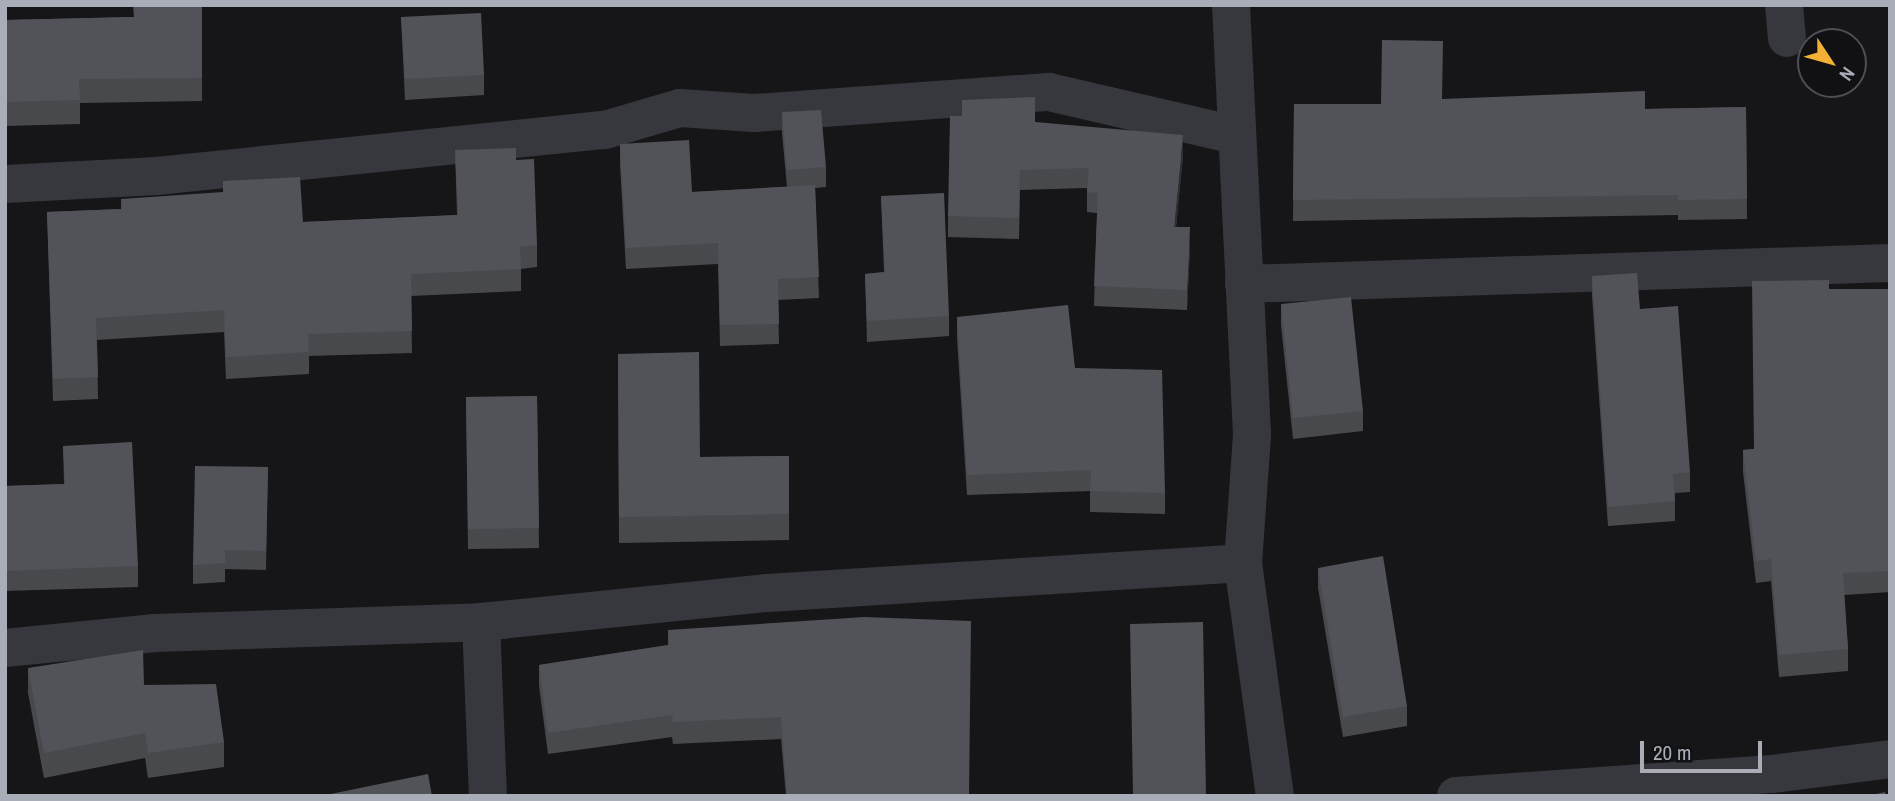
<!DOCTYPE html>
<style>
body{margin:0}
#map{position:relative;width:1895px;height:801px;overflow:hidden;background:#161618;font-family:"Archivo Narrow",sans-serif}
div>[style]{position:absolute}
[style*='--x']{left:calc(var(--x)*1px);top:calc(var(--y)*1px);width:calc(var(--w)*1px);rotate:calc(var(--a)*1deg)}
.street>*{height:38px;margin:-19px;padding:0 19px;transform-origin:19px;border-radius:19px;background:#37383d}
.wall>*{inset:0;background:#47494d}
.shaded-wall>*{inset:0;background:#2f3033}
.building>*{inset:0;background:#525359}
span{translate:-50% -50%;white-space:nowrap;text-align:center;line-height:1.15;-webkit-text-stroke:5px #111113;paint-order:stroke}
.frame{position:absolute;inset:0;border:7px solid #a8adb8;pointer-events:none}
.north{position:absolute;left:1797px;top:28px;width:70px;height:70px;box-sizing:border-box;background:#111113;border:2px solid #4d4f55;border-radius:50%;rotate:126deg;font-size:19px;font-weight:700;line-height:28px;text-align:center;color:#a8adb8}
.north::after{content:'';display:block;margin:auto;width:24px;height:32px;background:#f2b134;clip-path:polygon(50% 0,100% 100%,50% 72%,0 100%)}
.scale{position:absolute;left:1640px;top:741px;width:122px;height:32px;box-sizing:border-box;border:4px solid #a8adb8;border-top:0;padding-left:9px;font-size:21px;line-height:24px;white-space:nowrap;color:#a8adb8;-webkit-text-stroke:5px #111113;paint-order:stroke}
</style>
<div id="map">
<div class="street">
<div style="--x:1231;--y:5;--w:431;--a:87.2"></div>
<div style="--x:1252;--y:435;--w:128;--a:94"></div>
<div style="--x:1243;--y:563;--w:235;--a:82.2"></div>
<div style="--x:1784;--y:5;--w:33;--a:85"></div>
<div style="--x:5;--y:184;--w:152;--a:-3"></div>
<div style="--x:157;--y:176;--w:450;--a:-5.9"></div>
<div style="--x:605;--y:130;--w:78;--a:-16.3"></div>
<div style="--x:680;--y:108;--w:74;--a:3.9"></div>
<div style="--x:754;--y:113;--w:296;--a:-4.1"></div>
<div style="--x:1049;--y:92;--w:191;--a:13"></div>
<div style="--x:1244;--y:284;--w:646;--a:-1.86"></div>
<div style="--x:481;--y:622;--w:174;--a:87.7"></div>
<div style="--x:5;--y:648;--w:151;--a:-5.7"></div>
<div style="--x:155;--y:633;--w:326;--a:-1.9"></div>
<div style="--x:481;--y:622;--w:288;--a:-5.8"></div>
<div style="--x:768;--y:593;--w:476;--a:-3.6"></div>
<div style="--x:1456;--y:796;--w:317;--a:-4"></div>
<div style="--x:1772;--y:774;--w:119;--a:-7.2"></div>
</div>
<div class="wall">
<div style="clip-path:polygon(202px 5px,202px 101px,80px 103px,80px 124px,5px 126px,5px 20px,133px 17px)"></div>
<div style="clip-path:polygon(401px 17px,484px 75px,484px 95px,405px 100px)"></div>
<div style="clip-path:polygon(1442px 99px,1645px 109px,1746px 107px,1747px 219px,1678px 220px,1678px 215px,1293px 221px,1294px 104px,1381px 104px)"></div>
<div style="clip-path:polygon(782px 112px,826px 167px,826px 187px,815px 188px,819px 298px,778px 300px,779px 344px,720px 346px,718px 264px,626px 269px,620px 165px,620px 144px,692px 192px,787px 187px,782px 133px)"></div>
<div style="clip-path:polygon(1035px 122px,1183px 155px,1176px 227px,1190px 248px,1187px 310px,1094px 306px,1097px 213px,1087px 212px,1087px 188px,1020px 190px,1019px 239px,948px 237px,948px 216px)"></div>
<div style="clip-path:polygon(455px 150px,516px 160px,537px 245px,537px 267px,521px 269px,521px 291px,411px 296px,412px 353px,309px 356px,309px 374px,226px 379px,224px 332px,97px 340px,98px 399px,53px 401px,47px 212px,121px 209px,121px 199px,303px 222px,457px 215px)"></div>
<div style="clip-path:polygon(881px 196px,949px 316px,949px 336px,867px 342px,865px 274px,884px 272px)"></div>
<div style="clip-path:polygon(1592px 276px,1640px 309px,1690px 472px,1690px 492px,1675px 493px,1675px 521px,1608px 526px,1592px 296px)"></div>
<div style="clip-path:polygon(1829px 289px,1890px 289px,1890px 592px,1844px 595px,1848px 649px,1848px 671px,1779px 677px,1771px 581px,1756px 583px,1743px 472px,1743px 450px,1754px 449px)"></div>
<div style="clip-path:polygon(1281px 304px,1363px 411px,1363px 431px,1293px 439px,1281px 325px)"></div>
<div style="clip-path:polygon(957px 317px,1075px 368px,1165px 493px,1165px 514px,1090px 512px,1090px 491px,967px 495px,957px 338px)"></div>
<div style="clip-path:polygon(618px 354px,700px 457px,789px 456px,789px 540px,619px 543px)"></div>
<div style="clip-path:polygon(537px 396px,539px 548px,468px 549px,466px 397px)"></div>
<div style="clip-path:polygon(63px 446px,138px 566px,138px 587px,5px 591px,5px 486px,64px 484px)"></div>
<div style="clip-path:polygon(268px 467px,266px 570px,225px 569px,225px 582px,193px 584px,193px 565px)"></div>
<div style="clip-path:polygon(1318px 568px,1407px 706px,1407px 726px,1343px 737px,1318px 588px)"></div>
<div style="clip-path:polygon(668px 630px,969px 796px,786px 796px,781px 739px,673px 744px,672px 737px,548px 754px,539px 686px,539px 665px,668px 645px)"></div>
<div style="clip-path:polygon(28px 668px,144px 685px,224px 742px,224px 767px,148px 778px,145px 758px,44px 778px,28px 693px)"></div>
</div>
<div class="shaded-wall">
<div style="clip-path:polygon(1183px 135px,1183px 155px,1174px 247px,1174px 227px)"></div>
<div style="clip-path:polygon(1190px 227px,1190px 248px,1187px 310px,1187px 290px)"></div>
</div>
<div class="building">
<div style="clip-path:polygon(133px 5px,202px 5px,202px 78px,79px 79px,80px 100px,5px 102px,5px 20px,134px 17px)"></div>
<div style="clip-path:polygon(481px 13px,484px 75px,405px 79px,401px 17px)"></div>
<div style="clip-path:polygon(1382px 40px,1443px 41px,1442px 99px,1645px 91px,1645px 109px,1746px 107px,1747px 199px,1678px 200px,1678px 195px,1293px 200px,1294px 104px,1381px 104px)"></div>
<div style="clip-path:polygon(1035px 97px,1035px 122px,1183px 135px,1174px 227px,1190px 227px,1187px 290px,1094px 286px,1098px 193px,1087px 192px,1089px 168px,1020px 170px,1019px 218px,948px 216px,950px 116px,962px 116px,962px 100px)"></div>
<div style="clip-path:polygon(821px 110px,826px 167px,787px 170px,782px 112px)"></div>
<div style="clip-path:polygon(689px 140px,692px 192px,815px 185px,819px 277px,778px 279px,779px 324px,720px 325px,718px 243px,626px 248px,620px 144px)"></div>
<div style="clip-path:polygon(516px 148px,516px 160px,534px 159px,537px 245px,520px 247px,521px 269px,411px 274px,412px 331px,308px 334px,309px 352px,226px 357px,224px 310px,96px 318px,98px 377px,53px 379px,47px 212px,122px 209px,121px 199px,223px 192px,223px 181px,300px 177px,303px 222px,458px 215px,455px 150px)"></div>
<div style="clip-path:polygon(944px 193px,949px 316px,867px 321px,865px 274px,885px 272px,881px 196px)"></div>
<div style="clip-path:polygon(1637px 273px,1640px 309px,1678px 306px,1690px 472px,1673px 474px,1675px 501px,1608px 507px,1592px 276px)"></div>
<div style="clip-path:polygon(1829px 280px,1829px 289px,1890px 289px,1890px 571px,1843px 573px,1848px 649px,1779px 655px,1771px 559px,1756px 561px,1743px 450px,1754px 449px,1752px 281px)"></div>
<div style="clip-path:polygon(1351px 297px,1363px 411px,1293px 418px,1281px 304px)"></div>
<div style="clip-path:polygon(1068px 305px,1075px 368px,1162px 370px,1165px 493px,1090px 491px,1091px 470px,967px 475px,957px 317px)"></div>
<div style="clip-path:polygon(699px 352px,700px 457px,789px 456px,789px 514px,619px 517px,618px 354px)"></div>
<div style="clip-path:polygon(537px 396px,539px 528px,468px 529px,466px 397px)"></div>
<div style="clip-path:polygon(132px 442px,138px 566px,5px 571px,5px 486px,65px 484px,63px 446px)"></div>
<div style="clip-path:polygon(195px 466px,268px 467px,266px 551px,225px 550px,225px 563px,193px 565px)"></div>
<div style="clip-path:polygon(1383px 556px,1407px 706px,1343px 717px,1318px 568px)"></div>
<div style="clip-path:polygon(864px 617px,971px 621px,969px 796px,787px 796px,781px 717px,673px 722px,672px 715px,548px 733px,539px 665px,669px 645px,668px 630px)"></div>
<div style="clip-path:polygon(1203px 622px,1206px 796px,1111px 796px,1133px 795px,1130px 624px)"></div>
<div style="clip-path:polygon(143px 650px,144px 685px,216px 684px,224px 742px,148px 753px,145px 733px,44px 753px,28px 668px)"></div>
<div style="clip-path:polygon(428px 774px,432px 796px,321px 796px)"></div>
<div style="clip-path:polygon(1885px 792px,1886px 796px,1868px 796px)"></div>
</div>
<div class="frame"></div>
<div class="north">N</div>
<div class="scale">20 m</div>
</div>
